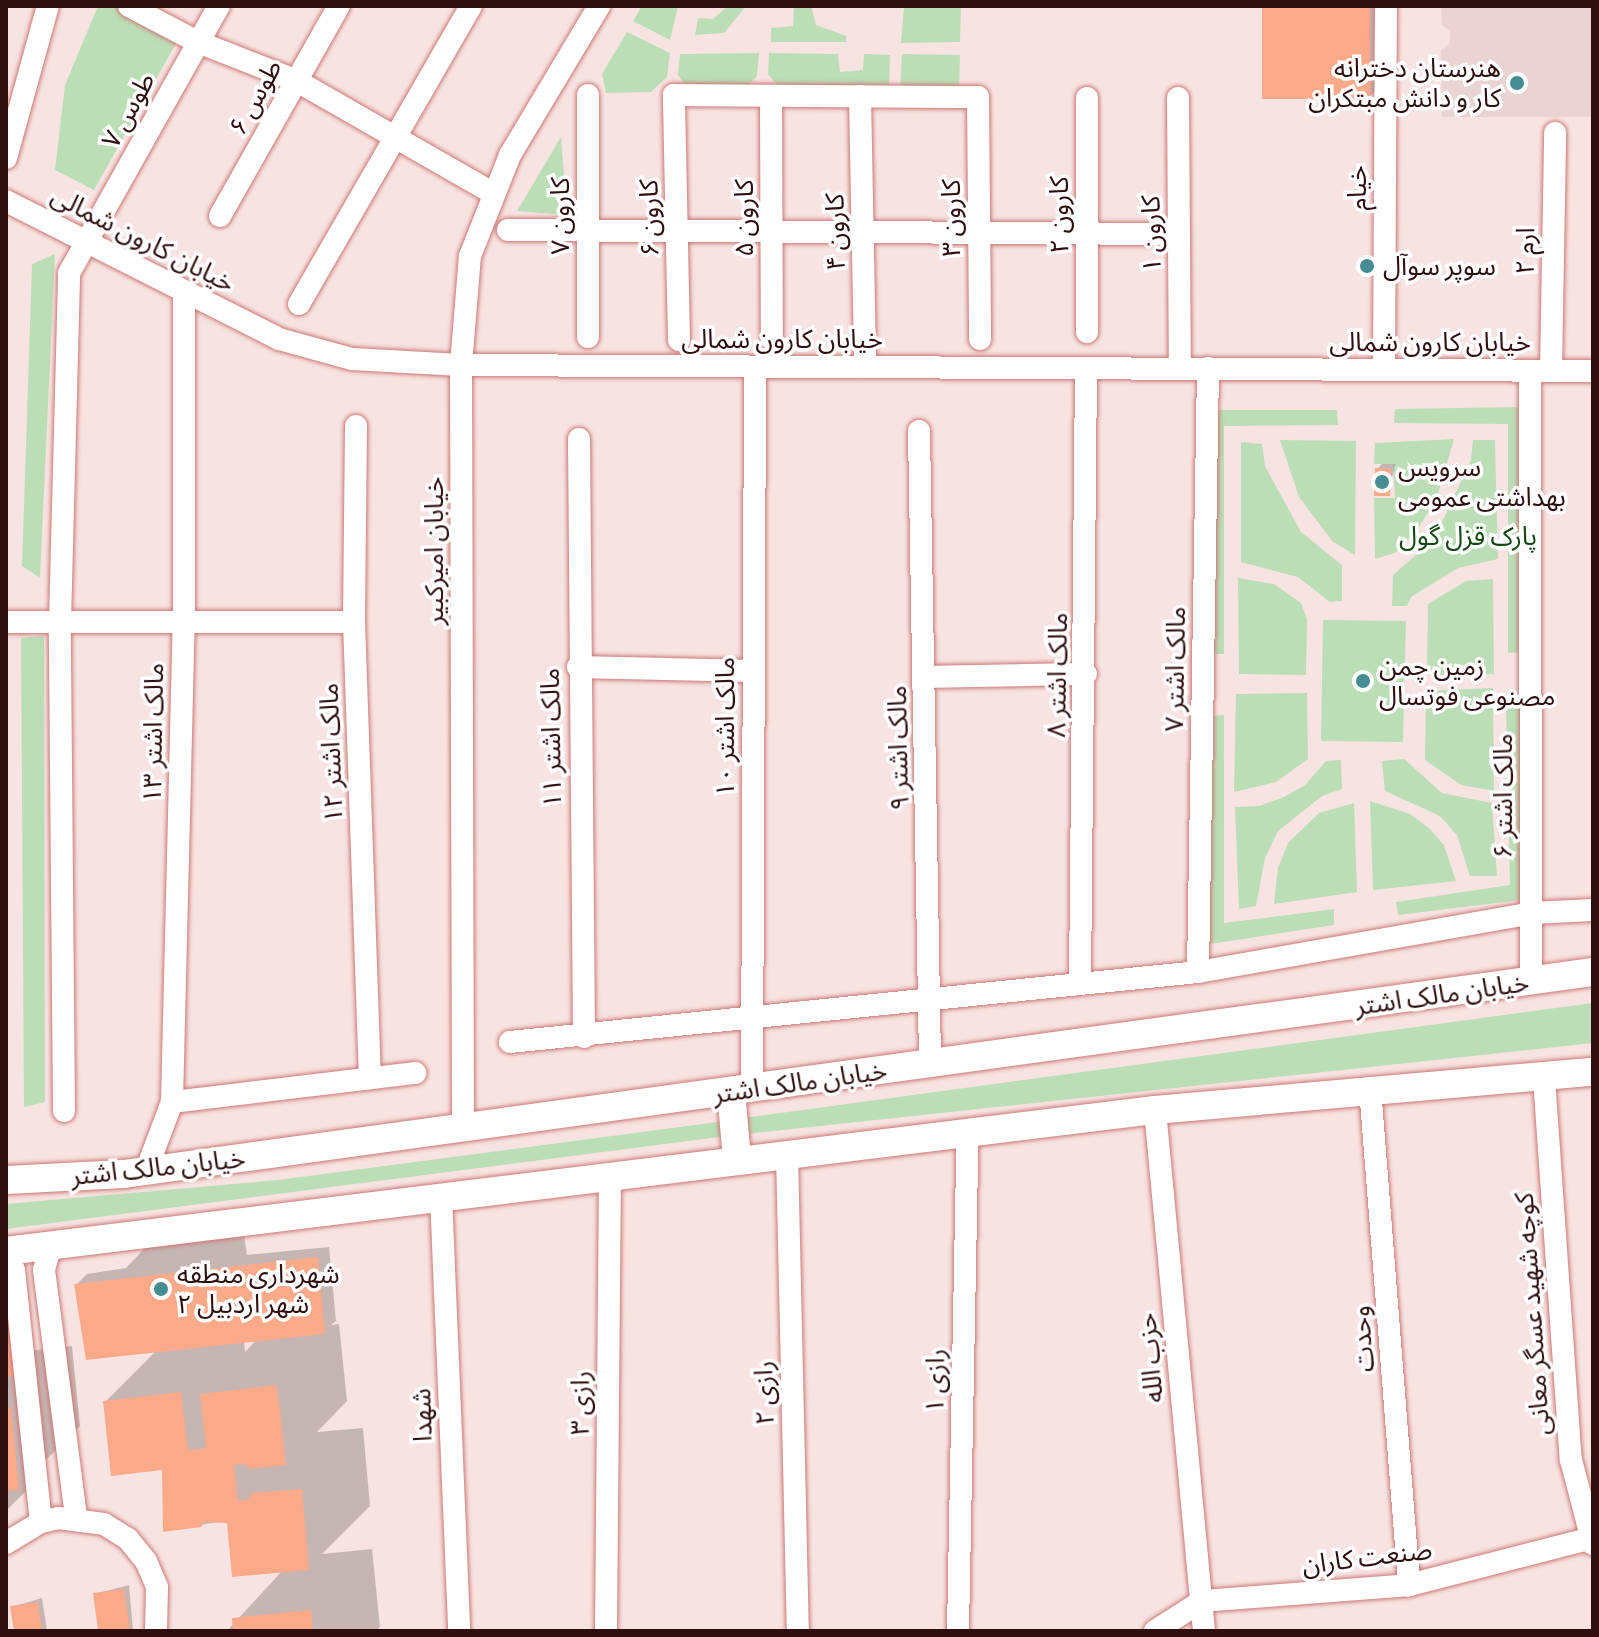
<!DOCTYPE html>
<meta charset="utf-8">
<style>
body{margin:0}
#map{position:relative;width:1599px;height:1637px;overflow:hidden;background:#f7e4e2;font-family:Manrope,"Noto Sans Arabic",sans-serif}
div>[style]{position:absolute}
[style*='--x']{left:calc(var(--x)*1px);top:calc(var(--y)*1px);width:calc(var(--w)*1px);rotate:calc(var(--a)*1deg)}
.built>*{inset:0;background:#e9d4d3}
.green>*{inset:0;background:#bbdeb7}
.shadow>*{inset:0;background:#0003}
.building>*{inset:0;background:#faa989}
.roads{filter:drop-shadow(0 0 2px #cc7875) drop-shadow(0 0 2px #cc7875)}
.minor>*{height:22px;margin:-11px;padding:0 11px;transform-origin:11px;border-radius:11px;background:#fff}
.major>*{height:28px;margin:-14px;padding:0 14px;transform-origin:14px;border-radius:14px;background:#fff}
.dots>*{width:22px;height:22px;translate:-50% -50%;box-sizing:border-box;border:4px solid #fff;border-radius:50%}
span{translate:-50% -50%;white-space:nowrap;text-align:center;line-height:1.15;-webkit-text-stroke:7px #fff;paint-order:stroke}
.poi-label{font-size:26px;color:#2e0e0e}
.right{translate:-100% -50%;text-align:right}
.left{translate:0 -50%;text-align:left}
.street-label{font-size:26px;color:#2e0e0e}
.park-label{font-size:26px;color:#154711}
.frame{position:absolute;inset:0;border:8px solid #2e0e0e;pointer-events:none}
</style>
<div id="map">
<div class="built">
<div style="clip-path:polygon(1441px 6px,1593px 6px,1593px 117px,1442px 117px,1441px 50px,1450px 43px,1450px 31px,1442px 25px)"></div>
</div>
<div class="green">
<div style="clip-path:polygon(98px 6px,116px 6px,178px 40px,94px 190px,55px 170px,65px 85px)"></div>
<div style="clip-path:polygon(642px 6px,678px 6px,670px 40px,633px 21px)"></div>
<div style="clip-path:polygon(728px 6px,746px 6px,724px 33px,695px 35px,698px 18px,713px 19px)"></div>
<div style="clip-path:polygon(794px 6px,811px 6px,816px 25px,846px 36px,846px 42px,771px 42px,771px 28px,793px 26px)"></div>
<div style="clip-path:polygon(904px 6px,961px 6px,960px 42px,901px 43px)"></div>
<div style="clip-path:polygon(627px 32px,670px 53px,667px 77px,651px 92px,606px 93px,602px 74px)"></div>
<div style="clip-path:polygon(759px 53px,757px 76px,744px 90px,689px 90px,678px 75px,680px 54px)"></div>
<div style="clip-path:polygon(769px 53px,838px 54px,840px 72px,863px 70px,864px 54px,890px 55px,889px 93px,782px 91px,768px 74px)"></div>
<div style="clip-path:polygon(902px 54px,960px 55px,959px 92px,900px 93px)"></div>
<div style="clip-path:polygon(561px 137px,567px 215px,517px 211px)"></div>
<div style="clip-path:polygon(55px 254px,40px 578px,22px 566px,32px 264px)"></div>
<div style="clip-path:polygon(1522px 407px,1522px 652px,1508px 653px,1508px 424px,1394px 423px,1395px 409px)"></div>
<div style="clip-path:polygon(1210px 410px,1337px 410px,1338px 425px,1224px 426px,1224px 654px,1210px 654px)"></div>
<div style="clip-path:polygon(1454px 439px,1437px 498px,1417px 530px,1395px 553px,1375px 559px,1374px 498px,1395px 498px,1393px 464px,1374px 464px,1375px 443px)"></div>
<div style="clip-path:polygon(1280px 440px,1356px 441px,1355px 555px,1333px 542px,1299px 497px)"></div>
<div style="clip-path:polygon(1473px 440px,1495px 440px,1498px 559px,1458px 568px,1411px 597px,1407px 606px,1392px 606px,1393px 575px,1427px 545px,1443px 520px,1471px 460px)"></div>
<div style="clip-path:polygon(1241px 442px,1262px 444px,1265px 466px,1301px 532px,1342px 565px,1342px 601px,1330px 602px,1298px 577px,1241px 562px)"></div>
<div style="clip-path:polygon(1238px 578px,1274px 584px,1301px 603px,1307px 619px,1306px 675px,1239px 674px)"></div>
<div style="clip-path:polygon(1493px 579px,1494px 674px,1427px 675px,1428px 604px,1466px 581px)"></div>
<div style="clip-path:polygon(1323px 620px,1406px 621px,1403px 742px,1321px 741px)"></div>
<div style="clip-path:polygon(44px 636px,45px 1102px,24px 1107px,21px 638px)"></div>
<div style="clip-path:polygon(1493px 688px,1494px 791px,1461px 785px,1425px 760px,1426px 691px)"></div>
<div style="clip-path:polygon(1307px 693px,1308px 759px,1276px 782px,1234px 792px,1236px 694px)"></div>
<div style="clip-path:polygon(1506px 705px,1520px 706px,1521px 900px,1398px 915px,1396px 902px,1510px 885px)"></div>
<div style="clip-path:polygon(1224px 715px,1224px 923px,1334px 909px,1334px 925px,1210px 944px,1210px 716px)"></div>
<div style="clip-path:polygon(1404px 759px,1442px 793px,1492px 803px,1497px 876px,1470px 876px,1457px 835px,1440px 816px,1385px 791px,1382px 761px)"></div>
<div style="clip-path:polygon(1341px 760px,1342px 789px,1322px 796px,1278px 831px,1265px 858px,1256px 906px,1239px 909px,1235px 807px,1259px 806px,1284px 797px,1305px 785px,1326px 761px)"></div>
<div style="clip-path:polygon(1370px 801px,1410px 814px,1430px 829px,1444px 845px,1456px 881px,1373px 890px)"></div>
<div style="clip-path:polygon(1354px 803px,1357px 892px,1274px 904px,1278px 868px,1288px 843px,1319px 813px)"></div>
<div style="clip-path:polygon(1593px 1003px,1593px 1043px,746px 1134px,743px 1118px)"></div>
<div style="clip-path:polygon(725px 1121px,727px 1136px,6px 1229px,6px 1204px,278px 1180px)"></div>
</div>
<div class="shadow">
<div style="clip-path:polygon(1264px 6px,1392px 6px,1392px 74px,1369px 97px)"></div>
<div style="clip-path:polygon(1382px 464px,1395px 464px,1389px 494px,1377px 469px)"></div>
<div style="clip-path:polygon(evenodd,244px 1235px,247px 1255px,329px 1247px,336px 1321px,331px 1325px,339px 1324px,347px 1401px,317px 1432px,363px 1428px,370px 1506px,322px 1554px,372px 1549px,380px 1627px,376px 1631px,227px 1631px,282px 1571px,229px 1521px,165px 1529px,164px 1468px,105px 1402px,158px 1349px,76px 1285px,87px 1274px,126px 1268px,148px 1245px,244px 1235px,258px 1338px,245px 1352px,244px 1340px,258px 1338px)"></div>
<div style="clip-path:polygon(6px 1285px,28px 1351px,72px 1346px,80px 1426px,25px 1481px,26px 1491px,6px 1511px)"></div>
<div style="clip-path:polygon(129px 1585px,133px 1631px,100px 1631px,95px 1594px)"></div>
<div style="clip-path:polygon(42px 1598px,47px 1631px,16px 1631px,12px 1607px)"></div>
</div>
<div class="building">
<div style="clip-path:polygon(1262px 6px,1370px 6px,1370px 99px,1262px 99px)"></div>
<div style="clip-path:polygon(1375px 468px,1391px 469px,1390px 496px,1374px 496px)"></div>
<div style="clip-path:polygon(318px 1257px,325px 1334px,86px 1360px,74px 1284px)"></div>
<div style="clip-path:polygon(6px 1294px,19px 1375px,6px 1377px)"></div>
<div style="clip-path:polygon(277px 1385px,286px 1465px,249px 1469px,245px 1464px,234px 1465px,238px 1501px,249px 1499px,251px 1493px,302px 1489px,309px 1570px,232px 1577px,227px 1523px,205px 1522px,201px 1527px,163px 1532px,162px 1470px,111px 1476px,103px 1401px,181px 1392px,188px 1450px,206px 1448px,200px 1394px)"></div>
<div style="clip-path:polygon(11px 1407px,19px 1490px,6px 1491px,6px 1408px)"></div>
<div style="clip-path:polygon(124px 1589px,130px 1631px,98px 1631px,93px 1593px)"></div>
<div style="clip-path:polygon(38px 1602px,42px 1631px,14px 1631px,10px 1606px)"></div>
<div style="clip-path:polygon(311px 1610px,313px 1631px,233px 1631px,232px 1618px)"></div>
</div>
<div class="roads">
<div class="minor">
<div style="--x:129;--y:6;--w:78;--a:27.6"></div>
<div style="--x:198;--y:42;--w:106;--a:21.5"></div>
<div style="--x:297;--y:81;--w:227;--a:29.8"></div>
<div style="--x:771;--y:96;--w:243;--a:89.8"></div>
<div style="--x:860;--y:96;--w:271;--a:88.9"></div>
<div style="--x:1087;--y:98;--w:234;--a:90"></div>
<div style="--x:1178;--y:98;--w:271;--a:89.6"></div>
<div style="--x:6;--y:158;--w:158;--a:-74.6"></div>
<div style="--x:6;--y:201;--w:306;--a:26.8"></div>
<div style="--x:279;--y:339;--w:76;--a:15.3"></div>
<div style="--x:352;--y:359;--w:109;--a:3.2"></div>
<div style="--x:461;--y:365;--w:1132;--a:0.3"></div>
<div style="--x:220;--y:216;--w:241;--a:-60.5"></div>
<div style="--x:508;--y:230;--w:671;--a:0.34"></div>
<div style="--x:299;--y:304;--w:344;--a:-60"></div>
<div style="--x:588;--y:337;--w:242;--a:-90"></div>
<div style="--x:679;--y:340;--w:245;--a:-91.2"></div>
<div style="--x:674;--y:95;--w:304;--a:0.4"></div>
<div style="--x:978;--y:97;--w:242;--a:89.5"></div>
<div style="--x:1384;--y:370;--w:364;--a:-89.7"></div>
<div style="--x:1530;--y:371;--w:609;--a:89.91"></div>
<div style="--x:1551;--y:371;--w:238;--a:-89"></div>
<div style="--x:356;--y:426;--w:196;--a:90.6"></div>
<div style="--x:354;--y:622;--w:456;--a:88"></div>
<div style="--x:919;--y:431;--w:633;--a:89"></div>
<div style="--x:579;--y:439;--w:598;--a:89.52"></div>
<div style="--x:6;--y:622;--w:348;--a:0"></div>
<div style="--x:578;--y:667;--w:175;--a:1.3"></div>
<div style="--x:925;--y:677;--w:161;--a:-1.1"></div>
<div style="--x:1198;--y:972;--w:604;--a:-89.05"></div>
<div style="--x:1080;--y:983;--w:615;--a:-89.44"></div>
<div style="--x:510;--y:1042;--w:692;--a:-5.81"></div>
<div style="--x:1198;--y:972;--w:338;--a:-10"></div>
<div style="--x:1531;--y:913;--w:62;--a:-2.8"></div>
<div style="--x:1544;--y:1078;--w:383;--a:86"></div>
<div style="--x:1571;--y:1460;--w:87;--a:75.3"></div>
<div style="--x:752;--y:1088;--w:721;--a:-89.76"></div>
<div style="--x:1370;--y:1088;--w:499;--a:85.5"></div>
<div style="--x:172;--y:1102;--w:245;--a:-6.8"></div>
<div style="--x:1155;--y:1110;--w:523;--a:84.63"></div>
<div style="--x:64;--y:1111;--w:489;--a:-90.5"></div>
<div style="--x:60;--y:622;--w:349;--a:-88.5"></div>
<div style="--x:69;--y:273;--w:306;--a:-60.7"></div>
<div style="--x:463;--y:1127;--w:762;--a:-90.15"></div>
<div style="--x:461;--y:365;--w:109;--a:-85.3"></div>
<div style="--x:470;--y:256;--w:109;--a:-68.4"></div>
<div style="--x:510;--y:155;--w:174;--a:-59.1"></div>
<div style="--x:787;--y:1154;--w:477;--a:88.7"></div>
<div style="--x:146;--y:1171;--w:74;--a:-69.4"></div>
<div style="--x:172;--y:1102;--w:480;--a:-88.6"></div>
<div style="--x:184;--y:622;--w:330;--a:-90"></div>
<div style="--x:441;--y:1196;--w:435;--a:87.6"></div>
<div style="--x:51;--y:1245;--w:26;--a:106"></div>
<div style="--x:44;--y:1270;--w:250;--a:82.6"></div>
<div style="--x:6;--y:1257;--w:15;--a:58"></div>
<div style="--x:14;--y:1270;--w:253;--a:83.9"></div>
<div style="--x:6;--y:1543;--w:41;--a:-31"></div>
<div style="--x:41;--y:1522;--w:17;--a:-13"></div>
<div style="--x:58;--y:1518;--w:46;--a:7.4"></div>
<div style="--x:104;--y:1524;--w:28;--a:32"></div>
<div style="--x:128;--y:1539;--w:28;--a:51"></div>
<div style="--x:146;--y:1561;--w:28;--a:67"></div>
<div style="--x:157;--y:1587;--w:44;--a:91.3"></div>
<div style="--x:606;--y:1631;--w:456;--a:-89.5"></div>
<div style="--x:958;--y:1631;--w:499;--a:-88.9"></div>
<div style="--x:1155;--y:1631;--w:56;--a:-32.6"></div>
<div style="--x:1202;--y:1601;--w:208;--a:-4.4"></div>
<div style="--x:1409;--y:1585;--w:189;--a:-14.4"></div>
<div style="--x:1592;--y:1538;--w:6;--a:-81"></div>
</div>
<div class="major">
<div style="--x:731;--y:1091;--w:69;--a:85"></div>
<div style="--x:6;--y:1180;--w:118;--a:-2.9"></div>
<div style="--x:124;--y:1174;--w:1483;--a:-7.83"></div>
<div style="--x:6;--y:1251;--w:1158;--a:-7"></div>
<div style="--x:1155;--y:1110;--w:440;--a:-5"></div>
</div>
</div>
<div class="dots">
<div style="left:1517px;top:83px;background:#458d92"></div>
<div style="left:1367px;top:266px;background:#458d92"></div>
<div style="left:1382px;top:482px;background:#458d92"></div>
<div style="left:1363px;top:681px;background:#458d92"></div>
<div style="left:161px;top:1289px;background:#458d92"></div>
</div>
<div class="poi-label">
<span class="right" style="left:1501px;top:83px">هنرستان دخترانه<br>کار و دانش مبتکران</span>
<span class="left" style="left:1383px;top:266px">سوپر سوآل</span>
<span class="left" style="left:1398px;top:482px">سرویس<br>بهداشتی عمومی</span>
<span class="left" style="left:1379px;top:681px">زمین چمن<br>مصنوعی فوتسال</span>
<span class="left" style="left:177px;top:1289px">شهرداری منطقه<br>۲ شهر اردبیل</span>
</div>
<div class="street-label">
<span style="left:255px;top:97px;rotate:-61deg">طوس ۶</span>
<span style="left:128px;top:110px;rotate:-61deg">طوس ۷</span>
<span style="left:1357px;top:188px;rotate:-90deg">خیام</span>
<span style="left:1059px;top:215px;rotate:-90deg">کارون ۲</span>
<span style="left:560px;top:216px;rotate:-90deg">کارون ۷</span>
<span style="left:649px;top:218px;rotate:-91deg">کارون ۶</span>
<span style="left:744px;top:218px;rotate:-90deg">کارون ۵</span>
<span style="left:951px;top:218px;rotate:-90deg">کارون ۳</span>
<span style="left:835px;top:232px;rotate:-91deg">کارون ۴</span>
<span style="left:1151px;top:234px;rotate:-91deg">کارون ۱</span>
<span style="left:143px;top:239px;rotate:27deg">خیابان کارون شمالی</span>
<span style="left:1525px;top:251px;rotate:-89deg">ارم ۲</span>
<span style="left:782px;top:339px">خیابان کارون شمالی</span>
<span style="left:1430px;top:342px">خیابان کارون شمالی</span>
<span style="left:434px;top:551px;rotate:-90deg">خیابان امیرکبیر</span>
<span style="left:1175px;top:669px;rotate:-89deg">مالک اشتر ۷</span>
<span style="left:1057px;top:675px;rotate:-89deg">مالک اشتر ۸</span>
<span style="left:725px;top:727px;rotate:-90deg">مالک اشتر ۱۰</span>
<span style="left:153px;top:733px;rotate:-89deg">مالک اشتر ۱۳</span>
<span style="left:551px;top:738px;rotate:-91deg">مالک اشتر ۱۱</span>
<span style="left:898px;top:748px;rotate:-91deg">مالک اشتر ۹</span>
<span style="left:331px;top:753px;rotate:-92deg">مالک اشتر ۱۲</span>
<span style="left:1503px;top:796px;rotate:-90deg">مالک اشتر ۶</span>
<span style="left:1442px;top:994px;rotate:-8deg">خیابان مالک اشتر</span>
<span style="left:800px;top:1082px;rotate:-8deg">خیابان مالک اشتر</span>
<span style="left:158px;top:1167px;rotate:-6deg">خیابان مالک اشتر</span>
<span style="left:1532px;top:1314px;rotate:-94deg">کوچه شهید عسگر معانی</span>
<span style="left:1362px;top:1339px;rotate:-94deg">وحدت</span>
<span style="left:1150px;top:1358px;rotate:-95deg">حزب الله</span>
<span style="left:935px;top:1381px;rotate:-89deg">رازی ۱</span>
<span style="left:764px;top:1393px;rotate:-91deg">رازی ۲</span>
<span style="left:580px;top:1403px;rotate:-89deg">رازی ۳</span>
<span style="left:422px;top:1415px;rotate:-92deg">شهدا</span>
<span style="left:1367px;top:1557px;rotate:-7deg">صنعت کاران</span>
</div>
<div class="park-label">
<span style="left:1468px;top:536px">پارک قزل گول</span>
</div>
<div class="frame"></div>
</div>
